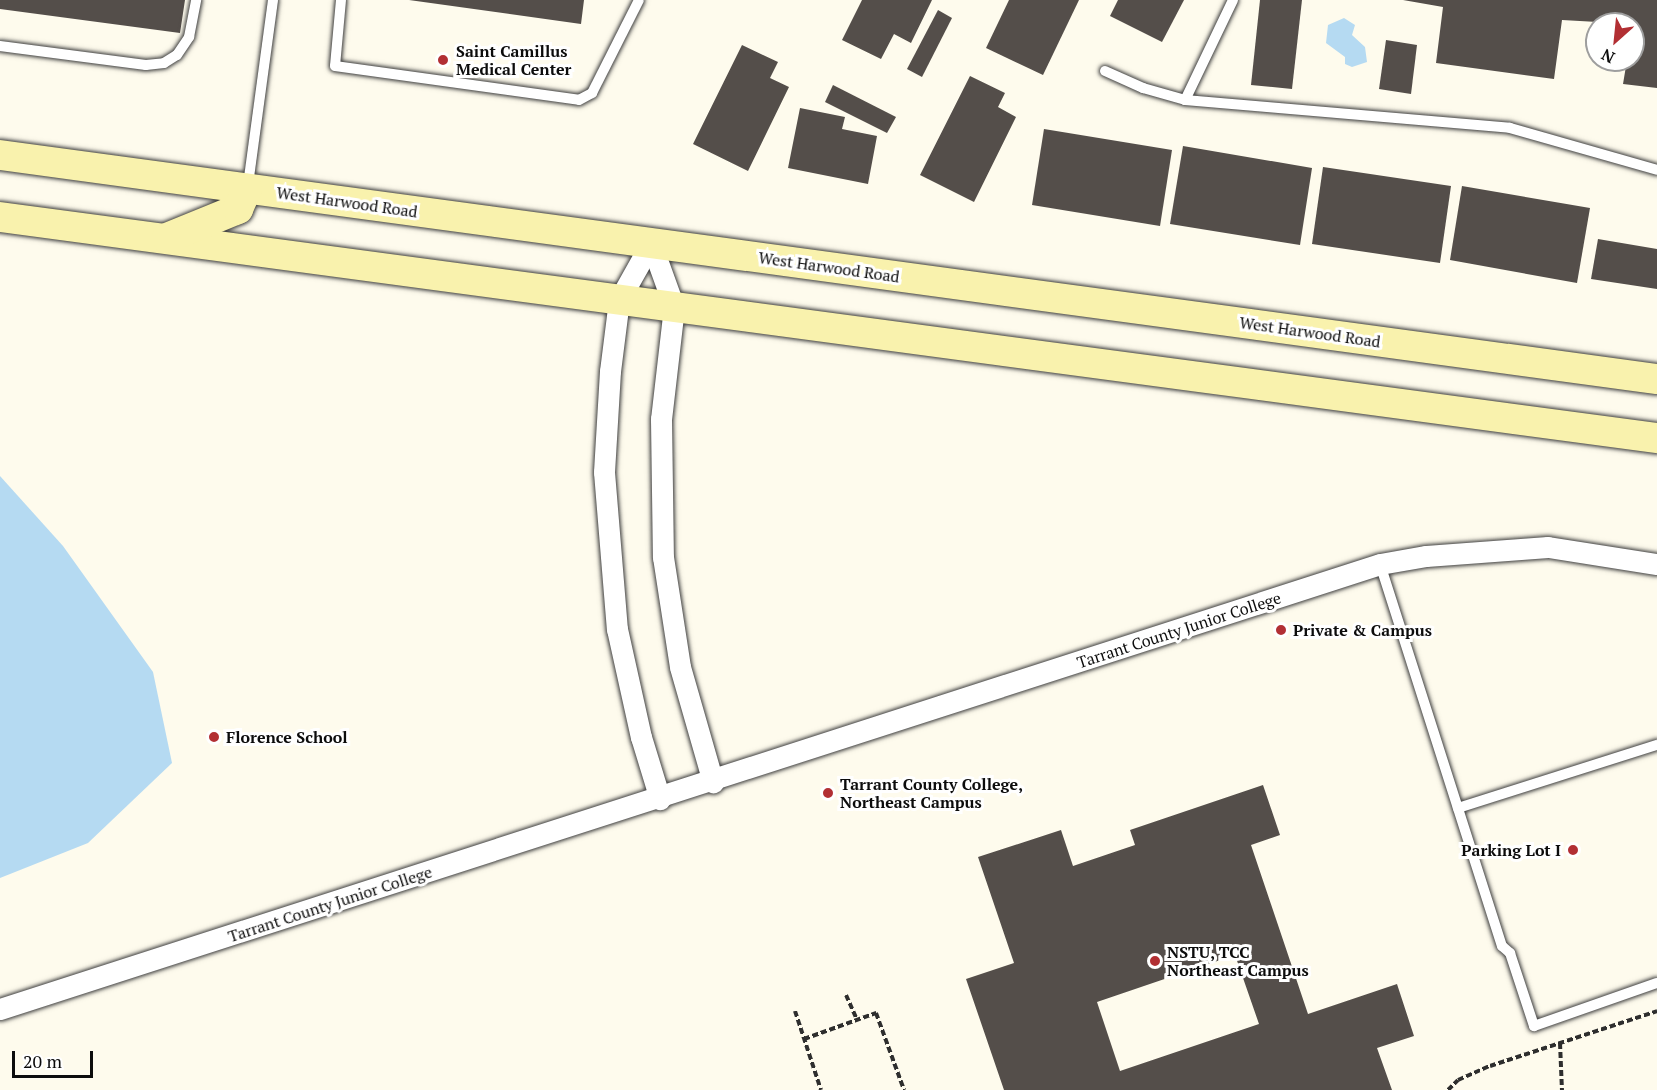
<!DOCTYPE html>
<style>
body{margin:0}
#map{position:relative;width:1657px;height:1090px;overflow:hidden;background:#fefbed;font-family:"PT Serif",serif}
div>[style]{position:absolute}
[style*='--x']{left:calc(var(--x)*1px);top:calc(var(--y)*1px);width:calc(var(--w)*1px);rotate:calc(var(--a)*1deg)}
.water>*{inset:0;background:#b5daf2}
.building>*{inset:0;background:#544e4a}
.path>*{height:4px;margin-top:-2px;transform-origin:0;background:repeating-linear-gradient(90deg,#2e2e2e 0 6px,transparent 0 9px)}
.roads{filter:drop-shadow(0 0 2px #3f3f3f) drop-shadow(0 0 2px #3f3f3f)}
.service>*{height:10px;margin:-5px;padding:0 5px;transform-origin:5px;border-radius:5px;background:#fff}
.minor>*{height:21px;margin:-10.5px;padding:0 10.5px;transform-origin:10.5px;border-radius:10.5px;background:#fff}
.secondary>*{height:30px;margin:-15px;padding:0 15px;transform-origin:15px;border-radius:15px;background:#f9f2ad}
.dots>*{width:16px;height:16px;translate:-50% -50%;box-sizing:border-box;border:3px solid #fff;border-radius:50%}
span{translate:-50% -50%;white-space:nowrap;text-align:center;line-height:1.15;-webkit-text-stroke:6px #fff;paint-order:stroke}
.poi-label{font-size:16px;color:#0c0c0c;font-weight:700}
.left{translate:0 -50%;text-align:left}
.right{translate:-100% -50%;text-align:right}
.street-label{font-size:16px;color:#0c0c0c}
.north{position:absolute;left:1585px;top:12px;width:60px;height:60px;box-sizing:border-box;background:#fff;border:2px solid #9e9e9e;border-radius:50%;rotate:207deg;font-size:16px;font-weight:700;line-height:24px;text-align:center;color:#0c0c0c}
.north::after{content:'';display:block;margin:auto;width:21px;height:27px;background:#b22f33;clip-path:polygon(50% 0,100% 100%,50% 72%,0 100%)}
.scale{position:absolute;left:12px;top:1051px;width:81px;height:27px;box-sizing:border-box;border:3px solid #0c0c0c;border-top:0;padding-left:8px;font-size:18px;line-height:21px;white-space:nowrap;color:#0c0c0c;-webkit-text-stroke:4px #fff;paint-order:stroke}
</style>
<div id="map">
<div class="water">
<div style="clip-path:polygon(1344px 18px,1355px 25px,1352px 35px,1365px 47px,1367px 62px,1352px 67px,1345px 64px,1345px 57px,1326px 43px,1328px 25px)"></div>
<div style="clip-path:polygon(0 476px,63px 546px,153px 672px,172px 763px,88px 843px,0 878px)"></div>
</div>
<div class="building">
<div style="clip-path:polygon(0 0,185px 0,180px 33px,0 9px)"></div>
<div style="clip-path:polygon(409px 0,584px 0,581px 24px)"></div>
<div style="clip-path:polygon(862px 0,932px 0,911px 43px,894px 34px,881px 59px,842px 40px)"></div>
<div style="clip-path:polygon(1009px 0,1079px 0,1043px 75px,986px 48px)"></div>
<div style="clip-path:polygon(1118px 0,1184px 0,1162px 42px,1110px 16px)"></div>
<div style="clip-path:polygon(1260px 0,1302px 0,1292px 89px,1251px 85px)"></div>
<div style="clip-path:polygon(1403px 0,1657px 0,1657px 88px,1623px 84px,1627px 60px,1633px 60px,1633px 24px,1562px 20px,1554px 79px,1436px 63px,1443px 7px)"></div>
<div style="clip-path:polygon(938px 10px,952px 18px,922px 77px,907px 69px)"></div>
<div style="clip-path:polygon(1386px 40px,1417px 45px,1411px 94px,1379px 89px)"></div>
<div style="clip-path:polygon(742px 45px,778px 62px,770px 78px,789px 87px,748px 171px,693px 144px)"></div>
<div style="clip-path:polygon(970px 76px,1005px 93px,998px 107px,1016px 117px,974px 202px,920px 175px)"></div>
<div style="clip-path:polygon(833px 85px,896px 117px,887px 133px,825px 102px)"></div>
<div style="clip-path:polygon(800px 108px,845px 117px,842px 129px,877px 136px,868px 184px,788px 168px)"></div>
<div style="clip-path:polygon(1044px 129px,1172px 150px,1160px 226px,1032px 205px)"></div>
<div style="clip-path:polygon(1183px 146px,1312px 168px,1300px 245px,1170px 224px)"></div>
<div style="clip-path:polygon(1323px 167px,1451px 186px,1440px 263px,1312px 244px)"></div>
<div style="clip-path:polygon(1462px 186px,1590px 208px,1577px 283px,1450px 260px)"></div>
<div style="clip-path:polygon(1598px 239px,1657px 249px,1657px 289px,1591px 279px)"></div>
<div style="clip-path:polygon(evenodd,1263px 785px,1280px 835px,1251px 845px,1308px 1014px,1397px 984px,1414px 1036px,1377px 1048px,1392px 1090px,1004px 1090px,966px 979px,1014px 963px,978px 857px,1061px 830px,1073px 866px,1135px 845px,1130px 830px,1263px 785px,1235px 955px,1259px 1024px,1120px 1071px,1097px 1002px,1235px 955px)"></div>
</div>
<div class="path">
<div style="--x:846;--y:995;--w:27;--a:66"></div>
<div style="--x:795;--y:1011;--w:83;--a:71.8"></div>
<div style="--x:804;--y:1039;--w:77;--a:-19.9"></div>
<div style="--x:876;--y:1013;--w:82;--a:70"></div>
<div style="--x:1560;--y:1043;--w:47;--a:87.6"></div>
<div style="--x:1448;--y:1090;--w:14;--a:-45"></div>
<div style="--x:1458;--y:1080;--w:35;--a:-24"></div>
<div style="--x:1490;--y:1066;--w:176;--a:-18.2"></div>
</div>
<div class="roads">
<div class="service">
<div style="--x:341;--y:0;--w:66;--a:95.2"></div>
<div style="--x:335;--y:66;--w:246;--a:7.9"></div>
<div style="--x:579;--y:100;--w:15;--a:-28"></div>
<div style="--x:592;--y:93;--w:104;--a:-63.2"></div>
<div style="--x:1233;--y:0;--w:111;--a:115.6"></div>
<div style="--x:1185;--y:100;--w:326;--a:4.9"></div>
<div style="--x:1510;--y:128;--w:153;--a:15.9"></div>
<div style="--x:0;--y:46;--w:147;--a:7.4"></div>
<div style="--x:146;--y:65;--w:18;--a:-6"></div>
<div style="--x:164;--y:63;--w:15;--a:-32"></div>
<div style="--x:177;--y:55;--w:22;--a:-56"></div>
<div style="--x:189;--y:37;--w:38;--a:-79"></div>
<div style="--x:1105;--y:71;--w:42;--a:24.1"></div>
<div style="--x:1143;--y:88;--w:44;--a:15.9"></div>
<div style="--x:248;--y:185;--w:187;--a:-82.3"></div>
<div style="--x:1380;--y:564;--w:401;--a:72.3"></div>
<div style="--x:1502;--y:946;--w:11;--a:41"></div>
<div style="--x:1510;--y:953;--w:77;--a:71.8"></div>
<div style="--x:1534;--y:1026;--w:130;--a:-19.3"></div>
<div style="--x:1458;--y:808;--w:209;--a:-17.6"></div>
</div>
<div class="minor">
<div style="--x:651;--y:243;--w:65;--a:119.3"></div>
<div style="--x:619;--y:300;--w:72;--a:97.2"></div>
<div style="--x:610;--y:371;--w:101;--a:93.4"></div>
<div style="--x:604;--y:472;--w:158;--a:85.3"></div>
<div style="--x:617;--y:629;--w:111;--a:77.5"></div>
<div style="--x:641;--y:737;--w:65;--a:73"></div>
<div style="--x:651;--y:243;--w:68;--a:70.2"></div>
<div style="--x:674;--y:307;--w:113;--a:96.6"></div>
<div style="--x:661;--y:419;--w:138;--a:89.2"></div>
<div style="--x:663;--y:557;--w:111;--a:81.2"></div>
<div style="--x:680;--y:667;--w:120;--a:74"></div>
<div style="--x:0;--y:1009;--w:1450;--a:-17.87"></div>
<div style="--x:1380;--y:564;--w:47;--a:-9.9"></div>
<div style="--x:1426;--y:556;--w:122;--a:-4.2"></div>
<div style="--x:1548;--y:547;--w:110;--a:8.9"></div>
</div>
<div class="secondary">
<div style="--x:0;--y:155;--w:1672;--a:7.7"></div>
<div style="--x:0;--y:217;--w:1672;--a:7.6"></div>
<div style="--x:167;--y:238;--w:77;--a:-22.2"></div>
<div style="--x:238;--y:209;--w:22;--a:-66"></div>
</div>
</div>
<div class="dots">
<div style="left:443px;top:60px;background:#b22f33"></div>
<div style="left:1281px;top:630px;background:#b22f33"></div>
<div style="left:214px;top:737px;background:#b22f33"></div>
<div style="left:828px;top:793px;background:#b22f33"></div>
<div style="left:1573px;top:850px;background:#b22f33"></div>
<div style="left:1155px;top:961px;background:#b22f33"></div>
</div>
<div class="poi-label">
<span class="left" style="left:456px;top:60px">Saint Camillus<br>Medical Center</span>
<span class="left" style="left:1293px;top:630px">Private &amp; Campus</span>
<span class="left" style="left:226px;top:737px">Florence School</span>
<span class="left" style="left:840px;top:793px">Tarrant County College,<br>Northeast Campus</span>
<span class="right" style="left:1561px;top:850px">Parking Lot I</span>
<span class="left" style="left:1167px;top:961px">NSTU, TCC<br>Northeast Campus</span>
</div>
<div class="street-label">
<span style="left:347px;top:202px;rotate:8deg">West Harwood Road</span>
<span style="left:829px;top:267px;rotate:8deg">West Harwood Road</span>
<span style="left:1310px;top:332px;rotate:8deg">West Harwood Road</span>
<span style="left:1179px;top:630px;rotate:-18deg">Tarrant County Junior College</span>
<span style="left:330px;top:904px;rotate:-18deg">Tarrant County Junior College</span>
</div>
<div class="north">N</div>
<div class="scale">20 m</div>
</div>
